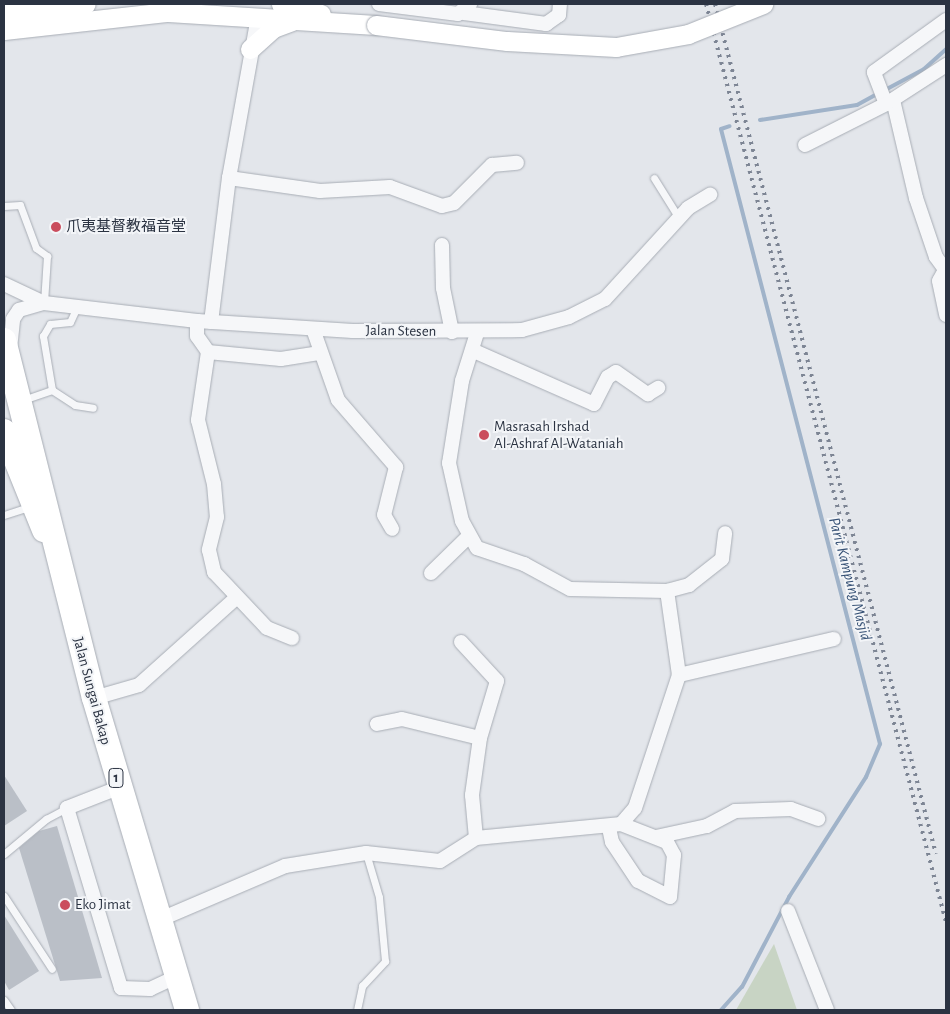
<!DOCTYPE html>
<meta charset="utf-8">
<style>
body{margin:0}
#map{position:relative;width:950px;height:1014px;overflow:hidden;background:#e3e6eb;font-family:"Alegreya Sans","Noto Sans SC",sans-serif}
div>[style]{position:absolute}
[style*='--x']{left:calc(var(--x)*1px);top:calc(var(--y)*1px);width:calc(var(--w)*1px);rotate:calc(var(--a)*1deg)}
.green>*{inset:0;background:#c8d4c4}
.stream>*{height:4px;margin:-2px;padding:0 2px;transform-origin:2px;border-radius:2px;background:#a0b3c9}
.building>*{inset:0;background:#babfc7}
.roads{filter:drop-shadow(0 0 1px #a8adb5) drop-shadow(0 0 1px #a8adb5)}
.lane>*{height:7px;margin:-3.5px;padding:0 3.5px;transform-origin:3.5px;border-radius:3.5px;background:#f6f7f9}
.street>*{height:14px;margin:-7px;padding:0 7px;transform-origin:7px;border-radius:7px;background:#f6f7f9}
.secondary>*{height:19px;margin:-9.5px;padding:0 9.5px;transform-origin:9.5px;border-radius:9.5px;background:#fff}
.highway>*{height:24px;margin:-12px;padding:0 12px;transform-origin:12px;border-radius:12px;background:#fff}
.rail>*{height:4px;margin-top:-2px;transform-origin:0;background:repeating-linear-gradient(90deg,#7d8594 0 2.5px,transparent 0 7.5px)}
.bridges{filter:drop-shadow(0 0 1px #a8adb5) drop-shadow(0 0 1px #a8adb5)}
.secondary-bridge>*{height:19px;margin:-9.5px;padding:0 9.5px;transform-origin:9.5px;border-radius:9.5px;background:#fff}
.dots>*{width:14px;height:14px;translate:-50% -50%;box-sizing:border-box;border:2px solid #f3f5f8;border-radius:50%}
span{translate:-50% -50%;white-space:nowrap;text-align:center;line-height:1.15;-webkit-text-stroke:4px #f3f5f8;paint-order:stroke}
.shield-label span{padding:1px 4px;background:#f3f5f8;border:1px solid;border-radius:4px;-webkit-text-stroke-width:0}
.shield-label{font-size:14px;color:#2b3342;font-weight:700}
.poi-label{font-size:15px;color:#2b3342}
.left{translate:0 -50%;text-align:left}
.street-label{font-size:15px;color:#2b3342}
.water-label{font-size:16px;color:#365175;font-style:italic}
.frame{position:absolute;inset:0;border:5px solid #2b3342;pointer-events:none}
</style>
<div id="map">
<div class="green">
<div style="clip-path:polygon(774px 944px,797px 1010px,736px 1010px)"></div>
</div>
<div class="stream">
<div style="--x:885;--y:90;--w:44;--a:-28.3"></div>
<div style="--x:924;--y:69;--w:30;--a:-42"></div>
<div style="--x:760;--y:120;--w:98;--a:-8.8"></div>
<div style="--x:857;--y:105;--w:25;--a:-29"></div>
<div style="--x:721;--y:1010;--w:31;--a:-48"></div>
<div style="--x:742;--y:987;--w:102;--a:-62.4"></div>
<div style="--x:789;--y:897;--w:143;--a:-57.3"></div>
<div style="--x:866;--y:777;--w:36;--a:-67"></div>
<div style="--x:880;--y:744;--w:635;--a:-104.5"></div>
<div style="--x:721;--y:129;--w:9;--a:-18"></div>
</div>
<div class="building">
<div style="clip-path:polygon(4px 775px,27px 811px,4px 826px)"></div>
<div style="clip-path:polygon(57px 826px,102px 978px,60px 981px,19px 848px,39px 831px)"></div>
<div style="clip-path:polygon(4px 915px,39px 971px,9px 990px,4px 981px)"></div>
</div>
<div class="roads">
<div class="lane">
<div style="--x:654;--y:178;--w:47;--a:58"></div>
<div style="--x:4;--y:206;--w:16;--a:-4"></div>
<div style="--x:20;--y:205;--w:46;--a:69.6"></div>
<div style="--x:36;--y:248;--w:14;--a:36"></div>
<div style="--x:47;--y:256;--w:47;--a:93.7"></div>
<div style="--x:52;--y:390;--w:55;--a:-99.5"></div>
<div style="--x:43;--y:336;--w:14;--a:-60"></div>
<div style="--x:50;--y:324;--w:20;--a:-6"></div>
<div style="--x:70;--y:322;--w:17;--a:-65"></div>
<div style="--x:23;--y:400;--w:31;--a:-19"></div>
<div style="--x:52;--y:390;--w:27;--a:33"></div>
<div style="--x:75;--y:405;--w:18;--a:9"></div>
<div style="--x:4;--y:515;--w:28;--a:-18"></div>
<div style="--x:4;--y:854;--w:55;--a:-39.8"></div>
<div style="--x:46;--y:819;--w:24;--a:-28"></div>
<div style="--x:4;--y:896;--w:87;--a:56.7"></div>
<div style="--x:4;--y:1000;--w:12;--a:55"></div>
<div style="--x:357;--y:1010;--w:25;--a:-78"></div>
<div style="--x:362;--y:986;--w:34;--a:-47"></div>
<div style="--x:385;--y:961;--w:64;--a:-95.4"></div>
<div style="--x:379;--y:897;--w:46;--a:-106.5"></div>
</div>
<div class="street">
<div style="--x:379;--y:4;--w:80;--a:7.2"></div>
<div style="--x:458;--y:14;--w:16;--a:-40"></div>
<div style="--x:464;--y:13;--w:83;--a:7.6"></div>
<div style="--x:546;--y:24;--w:16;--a:-35"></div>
<div style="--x:559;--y:15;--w:11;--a:-85"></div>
<div style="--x:893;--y:100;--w:101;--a:76.8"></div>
<div style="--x:916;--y:198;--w:62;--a:71.3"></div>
<div style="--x:936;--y:257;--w:17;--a:54"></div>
<div style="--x:886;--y:104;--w:34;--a:-111"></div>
<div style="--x:874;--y:72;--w:89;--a:-35.8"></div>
<div style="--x:805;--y:145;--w:91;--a:-26.8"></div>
<div style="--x:886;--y:104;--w:72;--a:-33"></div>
<div style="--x:229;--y:178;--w:92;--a:8.1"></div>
<div style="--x:320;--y:191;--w:70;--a:-3.3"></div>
<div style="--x:390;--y:187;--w:55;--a:20.1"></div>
<div style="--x:442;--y:206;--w:12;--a:-14"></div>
<div style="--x:454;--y:203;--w:54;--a:-45"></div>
<div style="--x:492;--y:165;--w:25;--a:-5"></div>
<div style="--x:442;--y:245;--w:43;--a:88.7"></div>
<div style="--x:443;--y:288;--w:45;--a:78.4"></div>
<div style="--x:944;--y:272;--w:10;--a:119"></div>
<div style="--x:939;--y:281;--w:35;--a:78"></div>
<div style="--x:4;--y:284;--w:44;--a:25.4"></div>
<div style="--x:44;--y:303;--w:154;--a:6.7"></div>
<div style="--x:197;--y:321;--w:156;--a:3.7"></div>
<div style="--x:353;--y:331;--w:169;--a:-0.3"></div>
<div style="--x:522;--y:330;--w:49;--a:-15.5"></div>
<div style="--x:569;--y:317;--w:40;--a:-26.6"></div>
<div style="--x:605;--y:299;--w:123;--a:-47.6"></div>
<div style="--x:688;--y:208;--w:26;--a:-31"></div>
<div style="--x:197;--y:321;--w:15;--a:90"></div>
<div style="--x:197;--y:336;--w:19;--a:55"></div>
<div style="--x:208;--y:352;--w:73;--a:5.5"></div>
<div style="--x:281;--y:359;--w:38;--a:-9"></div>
<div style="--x:211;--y:322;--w:145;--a:-82.9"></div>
<div style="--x:229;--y:178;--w:164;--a:-79.8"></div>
<div style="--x:313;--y:329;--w:75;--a:70.6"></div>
<div style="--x:338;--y:400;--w:89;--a:49.1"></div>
<div style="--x:396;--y:467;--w:49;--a:104"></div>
<div style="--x:384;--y:515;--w:16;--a:60"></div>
<div style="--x:477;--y:333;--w:50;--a:107.4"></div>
<div style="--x:462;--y:381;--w:83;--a:99"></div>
<div style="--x:449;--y:463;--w:59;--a:77.4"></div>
<div style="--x:462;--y:521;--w:31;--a:61"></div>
<div style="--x:477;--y:548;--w:50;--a:18.8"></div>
<div style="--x:524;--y:564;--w:52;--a:28.5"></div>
<div style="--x:570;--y:589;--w:97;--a:1.2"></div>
<div style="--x:667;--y:591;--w:23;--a:-15"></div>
<div style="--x:689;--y:585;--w:42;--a:-38.2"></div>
<div style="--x:722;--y:559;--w:26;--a:-83"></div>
<div style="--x:10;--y:349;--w:30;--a:-84"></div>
<div style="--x:13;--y:319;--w:11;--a:-56"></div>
<div style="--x:19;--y:310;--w:26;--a:-16"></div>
<div style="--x:474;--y:351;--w:131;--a:23.8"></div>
<div style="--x:594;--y:404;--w:30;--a:-63"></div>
<div style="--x:608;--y:377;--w:9;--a:-32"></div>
<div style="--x:616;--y:372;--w:39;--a:35"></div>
<div style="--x:648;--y:394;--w:12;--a:-31"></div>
<div style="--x:208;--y:352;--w:69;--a:98.4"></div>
<div style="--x:198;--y:420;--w:66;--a:76"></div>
<div style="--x:214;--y:484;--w:33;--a:85"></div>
<div style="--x:217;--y:517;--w:34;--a:104"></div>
<div style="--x:209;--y:550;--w:23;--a:77"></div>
<div style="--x:214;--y:572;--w:77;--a:46.6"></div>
<div style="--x:267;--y:628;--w:27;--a:22"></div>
<div style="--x:431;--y:573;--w:50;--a:-44.2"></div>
<div style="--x:461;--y:642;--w:53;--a:47.3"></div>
<div style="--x:497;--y:681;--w:59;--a:106.6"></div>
<div style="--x:480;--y:738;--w:58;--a:98"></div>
<div style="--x:472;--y:795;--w:43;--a:84.7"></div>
<div style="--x:679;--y:675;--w:159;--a:-13.1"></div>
<div style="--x:94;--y:698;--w:47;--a:-16.1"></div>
<div style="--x:139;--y:685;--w:129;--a:-41.9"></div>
<div style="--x:377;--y:724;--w:25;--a:-11"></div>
<div style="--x:402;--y:719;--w:80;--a:13.7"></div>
<div style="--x:118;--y:788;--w:55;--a:158.6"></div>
<div style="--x:67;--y:808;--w:188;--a:73.3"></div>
<div style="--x:121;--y:988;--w:29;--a:2"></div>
<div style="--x:150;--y:989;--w:29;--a:-25"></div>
<div style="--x:621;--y:824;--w:21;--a:-49"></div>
<div style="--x:635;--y:808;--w:140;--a:-71.7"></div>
<div style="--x:679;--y:675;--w:85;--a:-98.1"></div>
<div style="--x:656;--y:837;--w:52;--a:-12.2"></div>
<div style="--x:707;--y:826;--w:32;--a:-28"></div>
<div style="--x:735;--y:811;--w:56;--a:-2"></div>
<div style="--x:791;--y:809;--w:29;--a:20"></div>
<div style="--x:788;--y:911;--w:106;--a:68.5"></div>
<div style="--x:161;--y:919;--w:135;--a:-23.1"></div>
<div style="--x:285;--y:866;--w:82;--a:-9.1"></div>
<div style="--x:366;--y:853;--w:74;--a:6.2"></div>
<div style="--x:440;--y:861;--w:43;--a:-32.6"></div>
<div style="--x:476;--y:838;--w:146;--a:-5.5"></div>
<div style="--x:621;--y:824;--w:49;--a:21.4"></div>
<div style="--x:667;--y:842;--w:15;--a:62"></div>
<div style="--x:674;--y:855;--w:42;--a:95.4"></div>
<div style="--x:670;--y:897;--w:36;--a:-153"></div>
<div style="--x:638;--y:881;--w:47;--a:-123.7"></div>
<div style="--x:612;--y:842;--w:14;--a:-102"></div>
</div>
<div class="secondary">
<div style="--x:281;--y:4;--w:41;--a:14"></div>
<div style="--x:4;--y:12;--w:82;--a:-5.6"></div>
<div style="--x:4;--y:30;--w:165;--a:-6.3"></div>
<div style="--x:168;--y:12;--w:208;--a:3.6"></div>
<div style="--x:250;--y:49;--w:31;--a:-42"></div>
<div style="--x:273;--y:28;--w:20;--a:-20"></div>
</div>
<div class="highway">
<div style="--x:4;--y:340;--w:369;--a:75.9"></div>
<div style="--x:94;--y:698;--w:326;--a:73.4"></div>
<div style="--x:4;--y:431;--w:107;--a:68"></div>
</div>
</div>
<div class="rail">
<div style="--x:706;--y:4;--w:949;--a:75.35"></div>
<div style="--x:715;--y:4;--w:878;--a:75.43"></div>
</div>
<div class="bridges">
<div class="secondary-bridge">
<div style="--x:376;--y:25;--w:132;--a:7"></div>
<div style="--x:507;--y:41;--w:109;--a:3.2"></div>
<div style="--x:616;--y:47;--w:73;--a:-10.2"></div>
<div style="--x:688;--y:34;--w:81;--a:-21.8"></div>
</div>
</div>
<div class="dots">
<div style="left:56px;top:227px;background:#ca4d5d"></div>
<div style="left:484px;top:435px;background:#ca4d5d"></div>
<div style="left:65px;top:905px;background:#ca4d5d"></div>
</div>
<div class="shield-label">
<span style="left:116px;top:778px">1</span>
</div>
<div class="poi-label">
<span class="left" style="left:66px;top:227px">爪夷基督教福音堂</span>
<span class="left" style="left:494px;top:435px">Masrasah Irshad<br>Al-Ashraf Al-Wataniah</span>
<span class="left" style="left:75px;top:905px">Eko Jimat</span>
</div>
<div class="street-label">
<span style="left:401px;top:331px;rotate:1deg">Jalan Stesen</span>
<span style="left:92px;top:691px;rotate:75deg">Jalan Sungai Bakap</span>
</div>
<div class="water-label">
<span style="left:850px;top:579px;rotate:75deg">Parit Kampung Masjid</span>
</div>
<div class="frame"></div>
</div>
